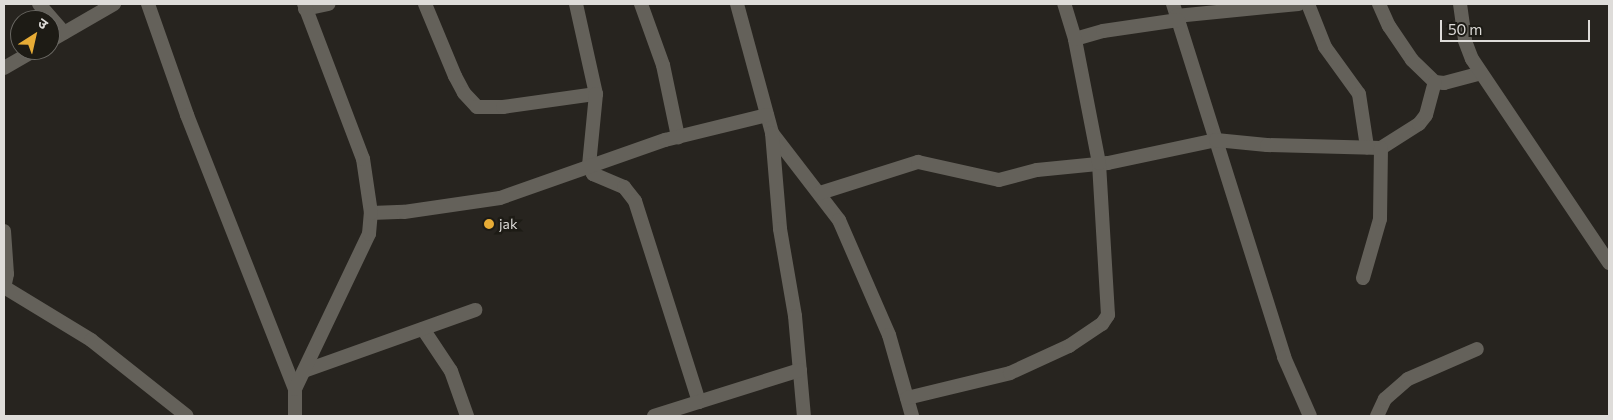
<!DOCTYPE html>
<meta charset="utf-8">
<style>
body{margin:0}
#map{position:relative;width:1613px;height:420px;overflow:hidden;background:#27241f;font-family:Commissioner,"Noto Sans Devanagari",sans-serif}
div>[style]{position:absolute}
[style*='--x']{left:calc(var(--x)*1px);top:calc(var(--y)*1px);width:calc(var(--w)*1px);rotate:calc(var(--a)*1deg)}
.minor>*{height:14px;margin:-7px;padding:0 7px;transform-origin:7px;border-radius:7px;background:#64615a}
.tertiary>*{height:14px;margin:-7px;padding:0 7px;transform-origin:7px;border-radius:7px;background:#64615a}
.dots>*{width:14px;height:14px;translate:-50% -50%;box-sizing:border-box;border:2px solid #1d1b15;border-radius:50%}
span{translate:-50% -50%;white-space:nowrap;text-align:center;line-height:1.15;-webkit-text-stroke:5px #1d1b15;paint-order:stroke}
.poi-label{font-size:14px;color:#dedcd9}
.left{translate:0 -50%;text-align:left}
.frame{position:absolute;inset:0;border:5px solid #dedcd9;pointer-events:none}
.north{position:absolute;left:10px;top:10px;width:50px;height:50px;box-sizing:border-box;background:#1d1b15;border:1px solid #6a6863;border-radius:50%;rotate:35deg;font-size:14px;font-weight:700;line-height:20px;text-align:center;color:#dedcd9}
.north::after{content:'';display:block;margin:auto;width:18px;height:22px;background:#e7ac36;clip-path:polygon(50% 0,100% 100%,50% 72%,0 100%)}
.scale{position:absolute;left:1440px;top:20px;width:150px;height:22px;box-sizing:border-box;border:2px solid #dedcd9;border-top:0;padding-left:6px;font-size:15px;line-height:18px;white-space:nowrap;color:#dedcd9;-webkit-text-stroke:4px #1d1b15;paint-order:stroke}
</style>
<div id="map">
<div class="minor">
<div style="--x:39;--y:4;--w:38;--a:49"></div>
<div style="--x:148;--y:4;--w:118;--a:70.6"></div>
<div style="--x:187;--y:115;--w:295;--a:68.5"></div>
<div style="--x:295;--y:389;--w:27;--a:90"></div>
<div style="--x:425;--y:4;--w:78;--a:67.4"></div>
<div style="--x:455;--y:76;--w:19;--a:62"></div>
<div style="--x:464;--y:93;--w:19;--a:47"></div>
<div style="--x:477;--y:107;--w:26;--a:0"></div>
<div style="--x:503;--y:107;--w:94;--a:-8"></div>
<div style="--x:576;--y:4;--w:92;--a:77.5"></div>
<div style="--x:596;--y:94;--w:71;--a:95.6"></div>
<div style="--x:589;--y:165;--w:10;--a:66"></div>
<div style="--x:593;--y:174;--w:34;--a:23"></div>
<div style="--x:624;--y:187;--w:18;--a:52"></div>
<div style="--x:635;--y:201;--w:211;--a:72.3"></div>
<div style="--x:641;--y:4;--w:65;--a:70.2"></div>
<div style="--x:663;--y:65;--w:74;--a:78.2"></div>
<div style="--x:737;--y:4;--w:134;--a:74.8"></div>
<div style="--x:772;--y:133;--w:110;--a:52.4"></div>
<div style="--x:839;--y:220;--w:125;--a:66.5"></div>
<div style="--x:889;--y:335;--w:84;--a:74.1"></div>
<div style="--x:1173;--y:4;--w:370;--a:72.5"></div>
<div style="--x:1284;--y:357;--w:64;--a:66.2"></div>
<div style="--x:1308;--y:4;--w:46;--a:68.4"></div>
<div style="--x:1325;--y:47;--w:58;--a:54.1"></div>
<div style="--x:1359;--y:94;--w:54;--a:81.4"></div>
<div style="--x:1379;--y:4;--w:24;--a:66"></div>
<div style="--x:1389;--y:26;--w:41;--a:55.9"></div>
<div style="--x:1412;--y:60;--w:32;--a:44"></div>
<div style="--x:1435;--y:82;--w:9;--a:6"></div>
<div style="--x:1444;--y:83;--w:38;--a:-15"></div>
<div style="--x:1460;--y:4;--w:37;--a:82"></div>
<div style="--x:1465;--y:41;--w:19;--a:69"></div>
<div style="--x:1472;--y:59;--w:246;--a:56.1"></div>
<div style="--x:305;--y:9;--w:24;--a:-12"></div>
<div style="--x:1176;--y:16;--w:123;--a:-5.6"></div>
<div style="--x:1075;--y:39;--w:29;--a:-16"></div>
<div style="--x:1103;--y:31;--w:76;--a:-8.3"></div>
<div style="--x:772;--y:133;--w:96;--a:85.2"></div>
<div style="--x:780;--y:229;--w:88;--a:80.2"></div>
<div style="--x:795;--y:316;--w:100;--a:84.9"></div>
<div style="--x:820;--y:193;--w:103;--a:-17.6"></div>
<div style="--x:918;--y:162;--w:83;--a:12.5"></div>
<div style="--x:999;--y:180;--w:39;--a:-15"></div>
<div style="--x:1037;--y:170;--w:71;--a:-5.6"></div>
<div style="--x:1108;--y:163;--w:110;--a:-12"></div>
<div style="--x:1216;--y:140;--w:51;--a:5.6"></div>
<div style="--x:1267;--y:145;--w:114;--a:1.5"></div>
<div style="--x:1381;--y:148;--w:45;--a:-32.3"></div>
<div style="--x:1419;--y:124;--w:11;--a:-52"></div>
<div style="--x:1426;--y:115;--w:34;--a:-75"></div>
<div style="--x:371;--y:213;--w:33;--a:-2"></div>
<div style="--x:404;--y:212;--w:97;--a:-8.3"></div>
<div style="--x:500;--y:198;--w:175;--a:-19.4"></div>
<div style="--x:665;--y:140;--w:105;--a:-13.8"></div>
<div style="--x:4;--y:231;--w:43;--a:86"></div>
<div style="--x:7;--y:274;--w:14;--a:102"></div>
<div style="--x:1363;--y:278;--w:61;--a:-73.9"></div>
<div style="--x:1380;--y:219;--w:71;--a:-89.2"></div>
<div style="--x:4;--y:287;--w:102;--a:31.3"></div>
<div style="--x:91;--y:340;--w:122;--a:38.4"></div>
<div style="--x:423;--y:329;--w:50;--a:56.3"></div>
<div style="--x:451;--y:371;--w:48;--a:70.4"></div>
<div style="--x:304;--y:371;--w:182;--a:-19.6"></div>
<div style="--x:295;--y:389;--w:172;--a:-64.5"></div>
<div style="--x:369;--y:234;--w:21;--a:-85"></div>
<div style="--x:371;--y:213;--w:55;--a:-98.4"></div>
<div style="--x:363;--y:159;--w:166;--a:-110.8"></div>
<div style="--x:907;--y:398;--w:106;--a:-13.6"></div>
<div style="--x:1010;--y:373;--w:65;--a:-24.6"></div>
<div style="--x:1069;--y:346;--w:40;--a:-34"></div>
<div style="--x:1102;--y:324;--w:11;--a:-56"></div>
<div style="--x:1108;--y:315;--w:152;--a:-93.4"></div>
<div style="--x:1099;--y:163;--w:126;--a:-101"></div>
<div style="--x:1075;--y:39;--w:37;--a:-107"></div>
<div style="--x:654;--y:416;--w:153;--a:-17.5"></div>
<div style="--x:1377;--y:416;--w:19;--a:-65"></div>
<div style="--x:1385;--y:399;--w:30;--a:-41"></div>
<div style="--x:1408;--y:379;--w:75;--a:-23.5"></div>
</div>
<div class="tertiary">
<div style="--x:50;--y:41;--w:74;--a:-30"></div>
<div style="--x:4;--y:68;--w:36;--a:-30"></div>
</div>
<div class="dots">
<div style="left:489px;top:224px;background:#e7ac36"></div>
</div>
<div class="poi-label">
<span class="left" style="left:499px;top:224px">jak</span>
</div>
<div class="frame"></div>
<div class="north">उ</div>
<div class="scale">50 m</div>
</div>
